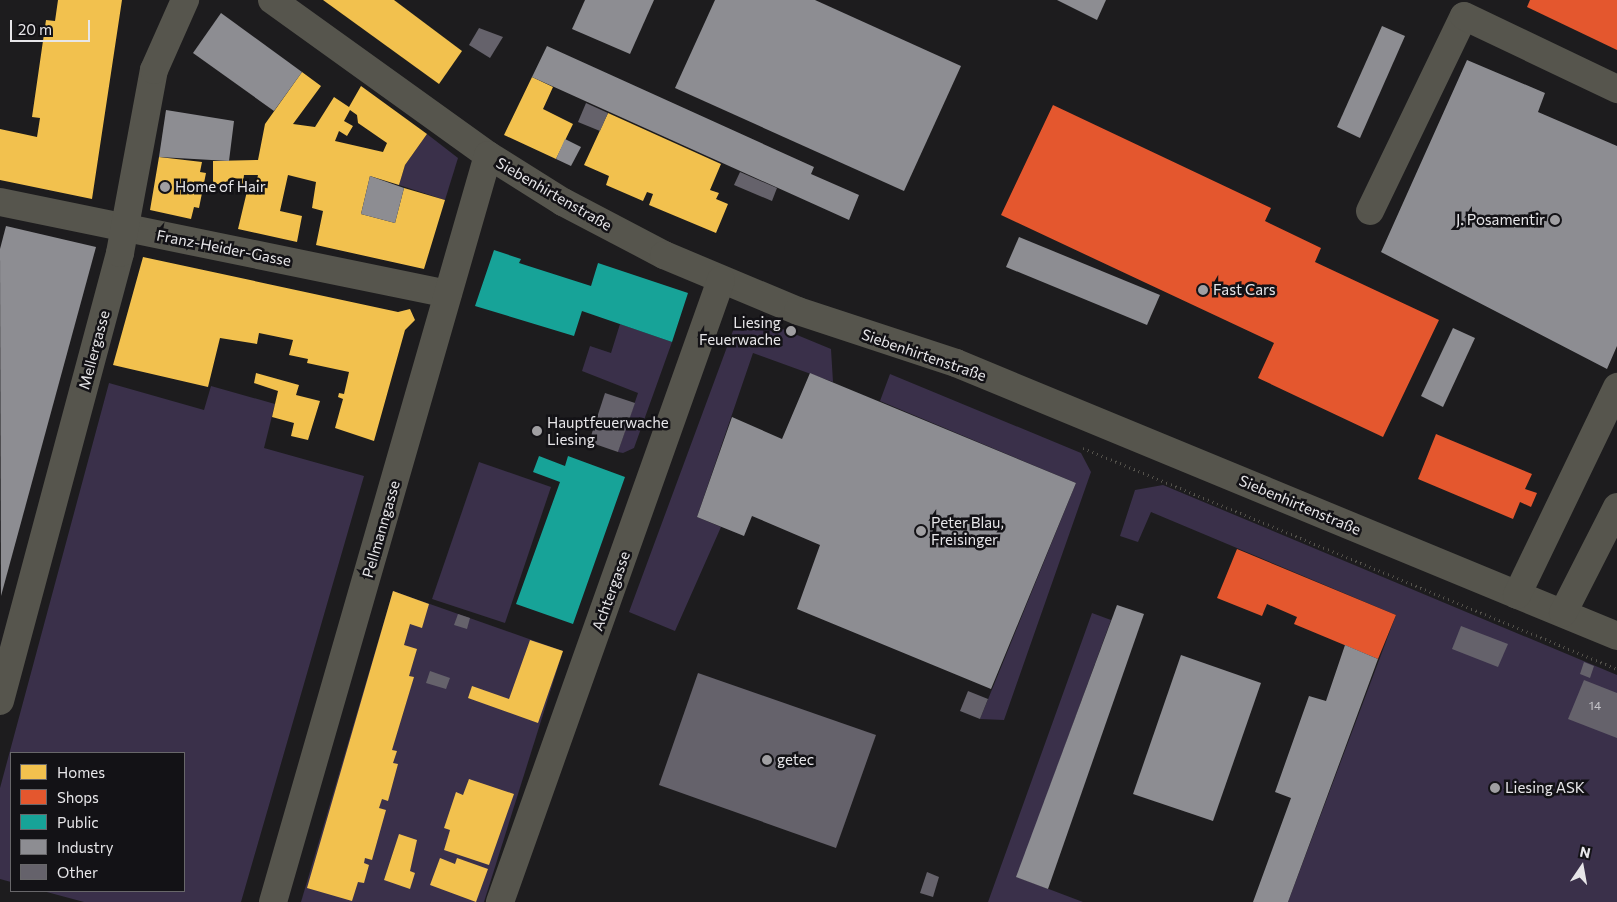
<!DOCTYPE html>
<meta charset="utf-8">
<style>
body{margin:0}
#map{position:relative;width:1617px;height:902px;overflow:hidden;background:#1d1c1e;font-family:Commissioner,sans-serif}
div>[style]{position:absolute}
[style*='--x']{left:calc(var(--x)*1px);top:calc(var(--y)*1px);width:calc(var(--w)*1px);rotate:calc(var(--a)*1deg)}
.green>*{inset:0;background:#3a304a}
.homes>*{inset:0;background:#f2c14e}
.shops>*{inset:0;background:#e4572e}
.public>*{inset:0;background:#17a398}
.industry>*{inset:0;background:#8d8d92}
.building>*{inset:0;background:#65626b}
.path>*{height:3px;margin-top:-1.5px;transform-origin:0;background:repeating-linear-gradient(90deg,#53514b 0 1px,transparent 0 5px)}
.minor>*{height:28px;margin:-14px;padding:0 14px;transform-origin:14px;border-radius:14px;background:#56554d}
.dots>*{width:14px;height:14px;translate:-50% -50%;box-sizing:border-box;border:2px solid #131216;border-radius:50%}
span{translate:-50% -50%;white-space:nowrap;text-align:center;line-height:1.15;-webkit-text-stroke:5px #131216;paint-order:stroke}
.number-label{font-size:12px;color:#c6c5ca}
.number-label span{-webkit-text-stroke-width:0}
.poi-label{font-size:15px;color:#e7e6e9}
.left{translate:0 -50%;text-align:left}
.right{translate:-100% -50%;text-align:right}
.street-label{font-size:15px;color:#e7e6e9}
.legend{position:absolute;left:10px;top:752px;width:175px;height:140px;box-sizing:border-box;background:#131216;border:1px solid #68676a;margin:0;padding:6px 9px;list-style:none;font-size:15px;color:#e7e6e9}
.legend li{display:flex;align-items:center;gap:10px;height:25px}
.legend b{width:25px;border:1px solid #68676a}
.north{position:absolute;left:1557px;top:842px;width:50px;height:50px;-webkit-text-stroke:4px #131216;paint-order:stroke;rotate:12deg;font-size:14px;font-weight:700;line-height:20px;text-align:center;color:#e7e6e9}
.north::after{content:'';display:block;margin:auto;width:18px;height:22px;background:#e7e6e9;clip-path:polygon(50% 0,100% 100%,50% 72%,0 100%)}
.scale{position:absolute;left:10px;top:20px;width:80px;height:22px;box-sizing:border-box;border:2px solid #e7e6e9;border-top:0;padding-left:6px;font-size:15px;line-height:18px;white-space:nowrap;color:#e7e6e9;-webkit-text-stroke:4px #131216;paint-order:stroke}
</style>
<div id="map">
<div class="green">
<div style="clip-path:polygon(427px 134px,458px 158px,445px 200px,399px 185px,405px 165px)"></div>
<div style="clip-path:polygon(756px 318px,831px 349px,833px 382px,753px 353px,697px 517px,721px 527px,675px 631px,629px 612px,734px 328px)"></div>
<div style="clip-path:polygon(620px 324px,672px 342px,634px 448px,623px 453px,618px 452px,638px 393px,582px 371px,590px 346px,611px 353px)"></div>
<div style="clip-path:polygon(890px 374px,1081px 453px,1091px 472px,1004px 720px,980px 719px,1076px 483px,880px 401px)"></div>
<div style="clip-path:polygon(109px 383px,204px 410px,211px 386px,275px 404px,264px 448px,364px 476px,241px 902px,84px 902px,43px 891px,184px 891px,184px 753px,11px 753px,11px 882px,0 879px,0 788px)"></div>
<div style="clip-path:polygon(479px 462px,551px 487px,505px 623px,432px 599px)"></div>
<div style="clip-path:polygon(1163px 485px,1617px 675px,1617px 902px,1288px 902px,1396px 615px,1151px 512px,1138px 542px,1120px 536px,1135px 490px)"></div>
<div style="clip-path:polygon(393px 591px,563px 651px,484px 902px,301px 902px)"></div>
<div style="clip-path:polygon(1092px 613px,1111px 620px,1017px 877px,1083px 902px,988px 902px)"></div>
</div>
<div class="homes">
<div style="clip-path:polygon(58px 0,122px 0,92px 199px,0 180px,0 129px,37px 137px,40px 118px,32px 117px,46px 20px,55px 21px)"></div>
<div style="clip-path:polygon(323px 0,394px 0,462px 51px,439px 84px)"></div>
<div style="clip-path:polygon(evenodd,302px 72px,321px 86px,293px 124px,315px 127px,334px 97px,349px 107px,361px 86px,427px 134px,405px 165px,399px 185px,370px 176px,361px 214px,395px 223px,404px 188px,445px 200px,424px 269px,316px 245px,323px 211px,312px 208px,316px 182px,288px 175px,280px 211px,302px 216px,297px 242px,238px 229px,248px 187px,255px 188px,258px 175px,244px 175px,243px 184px,213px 184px,213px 161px,258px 160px,265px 124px,302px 72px,350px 110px,357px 115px,358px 123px,387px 143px,383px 152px,335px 141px,339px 131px,347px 136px,353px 126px,344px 121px,350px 110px)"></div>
<div style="clip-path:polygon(532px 77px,553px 87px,543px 109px,573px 124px,556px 159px,504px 135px)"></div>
<div style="clip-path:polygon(608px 113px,721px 164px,710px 190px,719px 193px,716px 199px,728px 204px,716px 233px,649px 205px,653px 194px,647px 192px,643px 201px,606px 185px,609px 176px,584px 165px)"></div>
<div style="clip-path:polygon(159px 157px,202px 162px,200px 172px,206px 173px,199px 208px,194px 207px,191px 219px,150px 210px)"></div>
<div style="clip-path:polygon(143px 257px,398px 312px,410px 309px,415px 320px,405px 330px,374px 441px,335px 428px,343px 399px,338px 397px,339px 393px,344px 394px,349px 372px,307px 363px,308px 359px,289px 355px,293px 340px,259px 333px,257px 344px,220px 338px,208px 387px,113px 365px)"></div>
<div style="clip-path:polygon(256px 373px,299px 385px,296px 395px,320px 401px,308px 440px,291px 436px,294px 423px,272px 417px,278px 391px,254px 383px)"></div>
<div style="clip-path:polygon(393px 591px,429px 604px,422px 628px,410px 624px,404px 645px,417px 649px,409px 676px,414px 677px,392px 750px,397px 751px,393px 763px,398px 764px,388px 801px,382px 799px,379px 808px,386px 810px,372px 860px,365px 858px,364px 863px,369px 865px,364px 883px,358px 882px,352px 901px,307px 888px)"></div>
<div style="clip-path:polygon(530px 640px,563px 651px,538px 723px,468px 698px,472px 686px,509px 699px)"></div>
<div style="clip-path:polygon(469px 779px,514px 794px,489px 865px,444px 850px,450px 830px,444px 828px,456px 792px,463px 795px)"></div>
<div style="clip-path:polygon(399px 834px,417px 840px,410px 871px,415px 873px,410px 889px,384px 880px)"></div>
<div style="clip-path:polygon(440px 858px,455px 864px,457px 858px,488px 869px,476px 902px,430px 885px)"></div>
</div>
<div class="shops">
<div style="clip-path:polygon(1530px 0,1617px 0,1617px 50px,1527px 7px)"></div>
<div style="clip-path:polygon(1053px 105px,1271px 208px,1265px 221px,1321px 248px,1315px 262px,1439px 320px,1383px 437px,1258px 378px,1274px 343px,1001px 215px)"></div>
<div style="clip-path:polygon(1436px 434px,1532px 474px,1525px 489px,1537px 493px,1531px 507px,1520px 502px,1513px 519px,1418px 479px)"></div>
<div style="clip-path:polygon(1237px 549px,1396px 615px,1378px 659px,1294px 624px,1297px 617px,1267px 604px,1262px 616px,1217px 598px)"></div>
</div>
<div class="public">
<div style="clip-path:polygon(494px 250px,521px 259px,519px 263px,591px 286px,598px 263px,688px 293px,672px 342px,582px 311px,574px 336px,475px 306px)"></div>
<div style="clip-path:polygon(539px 456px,565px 466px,568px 456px,625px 477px,573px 624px,516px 604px,560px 482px,533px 472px)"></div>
</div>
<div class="industry">
<div style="clip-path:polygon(585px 0,654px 0,630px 54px,572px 29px)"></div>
<div style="clip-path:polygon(715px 0,815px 0,961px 66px,904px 191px,675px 88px)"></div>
<div style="clip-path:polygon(1057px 0,1106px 0,1097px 20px)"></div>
<div style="clip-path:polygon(221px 13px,302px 72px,274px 111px,193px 53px)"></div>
<div style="clip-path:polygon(1382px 26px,1405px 36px,1360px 138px,1337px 127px)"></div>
<div style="clip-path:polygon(547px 46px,814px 167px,811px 174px,859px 195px,849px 220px,532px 77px)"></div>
<div style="clip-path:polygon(1467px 60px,1545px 93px,1538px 112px,1617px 146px,1617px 346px,1607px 369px,1381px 252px)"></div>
<div style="clip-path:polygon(166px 110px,234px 121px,229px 161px,159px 157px)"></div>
<div style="clip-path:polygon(565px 139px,581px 147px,571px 166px,556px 159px)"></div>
<div style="clip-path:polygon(370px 176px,404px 188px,395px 223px,361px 214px)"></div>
<div style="clip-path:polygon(6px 226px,96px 247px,1px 596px,0 249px)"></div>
<div style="clip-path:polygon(1019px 237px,1160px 295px,1147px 325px,1006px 267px)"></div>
<div style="clip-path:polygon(1453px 328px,1475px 338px,1443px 407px,1421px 396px)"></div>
<div style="clip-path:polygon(810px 373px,1076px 483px,991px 689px,797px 609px,820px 545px,752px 516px,744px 536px,697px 517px,732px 417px,782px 439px)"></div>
<div style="clip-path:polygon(1117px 605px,1144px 614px,1048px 889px,1016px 877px)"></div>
<div style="clip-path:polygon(1345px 645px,1378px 659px,1288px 902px,1253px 902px,1291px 798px,1275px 792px,1309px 696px,1326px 701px)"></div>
<div style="clip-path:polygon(1181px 655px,1261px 683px,1213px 821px,1133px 794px)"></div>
</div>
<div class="building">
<div style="clip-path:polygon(479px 28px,503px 37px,490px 58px,469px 45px)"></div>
<div style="clip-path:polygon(586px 103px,608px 113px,600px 131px,578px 122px)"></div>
<div style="clip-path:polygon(740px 172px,777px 188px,772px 201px,734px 185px)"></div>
<div style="clip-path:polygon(605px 393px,635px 403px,618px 452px,589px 442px)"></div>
<div style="clip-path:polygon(458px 614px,470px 618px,467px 629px,454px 625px)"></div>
<div style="clip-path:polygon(1461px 626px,1508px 644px,1498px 667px,1452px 649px)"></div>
<div style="clip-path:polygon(1584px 662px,1594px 666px,1590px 678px,1580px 674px)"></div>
<div style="clip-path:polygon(430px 671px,450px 678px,446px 689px,426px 683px)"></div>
<div style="clip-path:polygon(698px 673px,876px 735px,836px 848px,659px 785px)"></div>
<div style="clip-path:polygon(1584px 680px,1617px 693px,1617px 738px,1568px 719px)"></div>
<div style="clip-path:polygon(968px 691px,988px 699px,980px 719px,960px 711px)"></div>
<div style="clip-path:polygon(927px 872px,939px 877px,933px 897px,920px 893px)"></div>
</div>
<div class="path">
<div style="--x:1083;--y:448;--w:578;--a:22.48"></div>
</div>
<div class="minor">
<div style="--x:272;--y:0;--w:266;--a:35.7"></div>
<div style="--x:488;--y:155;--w:89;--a:32.1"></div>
<div style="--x:563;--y:202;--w:114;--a:27.7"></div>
<div style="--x:664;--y:255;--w:145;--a:22.7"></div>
<div style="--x:798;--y:311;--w:166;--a:18.2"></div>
<div style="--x:956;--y:363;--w:715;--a:22.44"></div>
<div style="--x:0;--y:202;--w:457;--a:11.6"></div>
<div style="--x:1370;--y:211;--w:216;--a:-64.3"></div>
<div style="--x:1464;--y:16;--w:170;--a:25.5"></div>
<div style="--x:1517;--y:595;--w:231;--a:-64.3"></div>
<div style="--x:1563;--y:613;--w:119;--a:-63"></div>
<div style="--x:0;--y:701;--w:464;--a:-75"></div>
<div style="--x:120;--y:253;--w:186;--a:-79.5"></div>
<div style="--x:154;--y:70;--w:77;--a:-66.1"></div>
<div style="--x:273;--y:902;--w:777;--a:-73.94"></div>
<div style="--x:500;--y:902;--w:660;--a:-70.44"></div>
</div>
<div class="dots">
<div style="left:165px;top:187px;background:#a09fa2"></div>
<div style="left:1555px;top:220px;background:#a09fa2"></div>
<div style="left:1203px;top:290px;background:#a09fa2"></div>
<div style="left:791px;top:331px;background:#a09fa2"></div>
<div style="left:537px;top:431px;background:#a09fa2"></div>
<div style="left:921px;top:531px;background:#a09fa2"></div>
<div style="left:767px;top:760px;background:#a09fa2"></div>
<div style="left:1495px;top:788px;background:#a09fa2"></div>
</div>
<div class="number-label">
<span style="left:1595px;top:706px">14</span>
</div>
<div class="poi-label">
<span class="left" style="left:175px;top:187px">Home of Hair</span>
<span class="right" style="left:1545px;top:220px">J. Posamentir</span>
<span class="left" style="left:1213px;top:290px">Fast Cars</span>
<span class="right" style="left:781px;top:331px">Liesing<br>Feuerwache</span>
<span class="left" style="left:547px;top:431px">Hauptfeuerwache<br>Liesing</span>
<span class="left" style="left:931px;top:531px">Peter Blau,<br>Freisinger</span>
<span class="left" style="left:777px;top:760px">getec</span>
<span class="left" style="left:1505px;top:788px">Liesing ASK</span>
</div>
<div class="street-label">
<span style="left:554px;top:194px;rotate:30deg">Siebenhirtenstraße</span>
<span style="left:224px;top:248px;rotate:11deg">Franz-Heider-Gasse</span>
<span style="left:94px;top:350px;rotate:-75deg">Mellergasse</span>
<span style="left:924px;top:355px;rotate:19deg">Siebenhirtenstraße</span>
<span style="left:1300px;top:505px;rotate:23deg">Siebenhirtenstraße</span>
<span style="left:381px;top:529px;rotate:-74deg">Pellmanngasse</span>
<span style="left:611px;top:591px;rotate:-70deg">Achtergasse</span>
</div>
<ul class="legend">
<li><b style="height:14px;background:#f2c14e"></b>Homes</li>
<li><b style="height:14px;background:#e4572e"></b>Shops</li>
<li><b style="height:14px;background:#17a398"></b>Public</li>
<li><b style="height:14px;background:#8d8d92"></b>Industry</li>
<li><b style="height:14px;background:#65626b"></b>Other</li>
</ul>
<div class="north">N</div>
<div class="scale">20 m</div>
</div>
